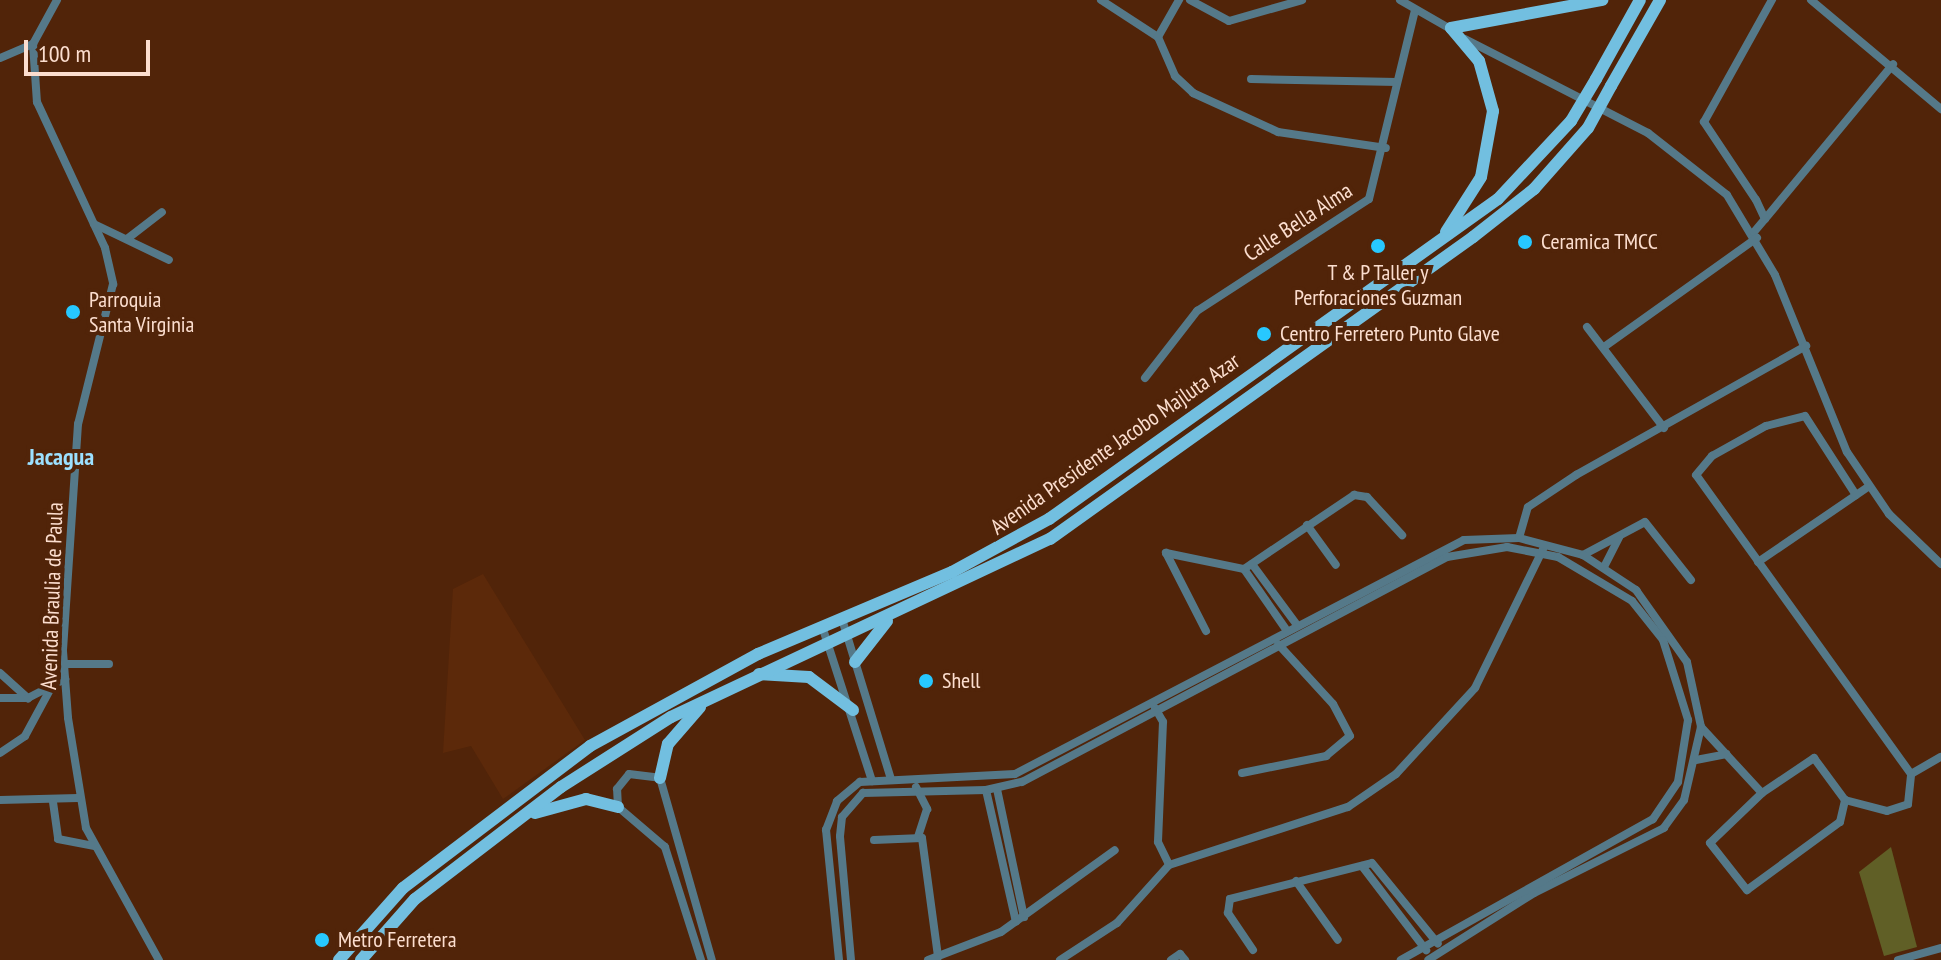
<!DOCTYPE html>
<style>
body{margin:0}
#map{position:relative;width:1941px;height:960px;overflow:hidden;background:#512409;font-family:"PT Sans Narrow",sans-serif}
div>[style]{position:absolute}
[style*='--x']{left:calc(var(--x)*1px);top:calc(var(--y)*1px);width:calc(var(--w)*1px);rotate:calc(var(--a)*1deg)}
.built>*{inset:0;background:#5c290a}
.green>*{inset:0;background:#605f26}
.minor>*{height:8px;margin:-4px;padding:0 4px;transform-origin:4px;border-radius:4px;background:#557989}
.primary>*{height:12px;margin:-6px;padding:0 6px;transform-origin:6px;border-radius:6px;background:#72bfe0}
.primary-bridge>*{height:12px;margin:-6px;padding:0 6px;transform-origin:6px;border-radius:6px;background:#72bfe0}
.dots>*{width:22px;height:22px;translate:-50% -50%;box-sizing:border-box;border:4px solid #512409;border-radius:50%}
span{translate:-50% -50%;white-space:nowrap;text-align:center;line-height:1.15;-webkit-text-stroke:8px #512409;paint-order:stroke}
.street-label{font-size:22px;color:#fcdecf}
.poi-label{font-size:22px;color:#fcdecf}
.left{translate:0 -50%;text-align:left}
.neighbourhood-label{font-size:24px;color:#9ce0ff;font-weight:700}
.scale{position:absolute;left:24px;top:40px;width:126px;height:36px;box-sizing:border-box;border:4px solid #fcdecf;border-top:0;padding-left:10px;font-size:24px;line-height:28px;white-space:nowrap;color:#fcdecf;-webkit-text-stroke:6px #512409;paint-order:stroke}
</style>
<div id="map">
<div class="built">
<div style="clip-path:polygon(483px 574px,585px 740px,503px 799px,471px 746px,443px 753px,453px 589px)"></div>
</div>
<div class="green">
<div style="clip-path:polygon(1891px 847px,1917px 947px,1884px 956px,1859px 872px)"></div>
</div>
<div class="minor">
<div style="--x:57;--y:0;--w:50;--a:118.6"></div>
<div style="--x:33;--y:44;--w:58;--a:86.1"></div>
<div style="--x:37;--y:102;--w:161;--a:65"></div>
<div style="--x:105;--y:248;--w:37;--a:77"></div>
<div style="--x:113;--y:284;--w:144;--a:104"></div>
<div style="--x:78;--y:424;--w:227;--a:93.8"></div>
<div style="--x:63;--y:651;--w:67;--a:85.7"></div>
<div style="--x:68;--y:718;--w:111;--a:80.7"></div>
<div style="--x:86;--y:828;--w:151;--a:61.1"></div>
<div style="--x:1101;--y:0;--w:68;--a:33"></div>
<div style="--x:1158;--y:37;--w:43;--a:66.4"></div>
<div style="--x:1175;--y:76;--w:25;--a:43"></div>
<div style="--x:1193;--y:93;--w:94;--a:24.6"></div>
<div style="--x:1278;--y:132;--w:109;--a:8.4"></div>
<div style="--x:1190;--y:0;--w:44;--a:28.3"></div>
<div style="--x:1229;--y:21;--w:76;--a:-16"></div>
<div style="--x:1400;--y:0;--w:62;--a:29.9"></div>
<div style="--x:1811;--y:0;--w:170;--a:40"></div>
<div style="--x:1158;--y:37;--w:43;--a:-60.4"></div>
<div style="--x:1465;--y:39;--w:206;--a:27.2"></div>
<div style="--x:1648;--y:133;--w:100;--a:38.1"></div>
<div style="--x:1727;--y:195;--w:93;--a:59"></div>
<div style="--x:1775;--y:275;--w:191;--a:67.9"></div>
<div style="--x:1847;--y:452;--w:75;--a:55.9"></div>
<div style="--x:1889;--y:514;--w:72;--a:43.9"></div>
<div style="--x:0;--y:58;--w:36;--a:-23"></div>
<div style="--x:1251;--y:79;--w:146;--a:1.2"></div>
<div style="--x:1765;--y:219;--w:201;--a:-50.4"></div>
<div style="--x:94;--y:224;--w:83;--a:25.6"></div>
<div style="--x:1754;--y:232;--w:17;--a:-50"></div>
<div style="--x:1765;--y:219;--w:21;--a:-115"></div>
<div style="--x:1756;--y:200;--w:94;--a:-123.7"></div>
<div style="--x:1704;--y:122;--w:140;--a:-60.9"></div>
<div style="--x:127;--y:239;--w:44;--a:-37.6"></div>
<div style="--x:1587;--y:327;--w:127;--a:52.7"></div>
<div style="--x:1604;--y:347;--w:188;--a:-35.5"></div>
<div style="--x:1145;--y:378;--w:85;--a:-52.2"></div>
<div style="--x:1197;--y:311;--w:205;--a:-33.1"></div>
<div style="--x:1369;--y:199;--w:195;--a:-76.3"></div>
<div style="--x:1307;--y:525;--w:49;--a:54.1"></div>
<div style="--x:1519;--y:538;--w:32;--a:-74"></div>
<div style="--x:1528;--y:507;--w:58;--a:-33.7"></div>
<div style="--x:1576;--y:475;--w:264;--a:-29.3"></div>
<div style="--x:1583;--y:555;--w:70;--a:-28"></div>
<div style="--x:1645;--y:522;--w:74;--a:51.6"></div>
<div style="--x:1758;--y:562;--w:133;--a:-34.3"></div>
<div style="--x:1252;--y:564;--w:76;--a:53.6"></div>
<div style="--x:1604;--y:567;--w:34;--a:-63"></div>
<div style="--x:1244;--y:569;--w:72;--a:55.2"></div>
<div style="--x:842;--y:619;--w:167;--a:73"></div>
<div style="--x:822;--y:626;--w:163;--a:72.1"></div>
<div style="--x:1206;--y:631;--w:88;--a:-117.1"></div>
<div style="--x:1166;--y:553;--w:80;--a:11.6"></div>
<div style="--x:1244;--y:569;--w:133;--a:-33.9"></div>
<div style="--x:1354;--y:495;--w:13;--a:9"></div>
<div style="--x:1367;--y:497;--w:52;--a:47.4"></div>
<div style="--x:64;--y:664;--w:45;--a:0"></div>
<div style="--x:0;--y:673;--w:38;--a:42"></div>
<div style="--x:0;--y:698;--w:28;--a:0"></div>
<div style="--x:28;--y:698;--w:42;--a:-27.2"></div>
<div style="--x:1155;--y:708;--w:16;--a:60"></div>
<div style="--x:1163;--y:722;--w:120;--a:92.4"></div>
<div style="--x:1158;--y:842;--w:25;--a:64"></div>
<div style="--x:1169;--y:865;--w:188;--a:-18"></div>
<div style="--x:1348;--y:807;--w:58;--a:-34.5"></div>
<div style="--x:1396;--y:774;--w:117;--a:-47.4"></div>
<div style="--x:1475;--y:688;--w:155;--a:-63.9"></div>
<div style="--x:1701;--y:727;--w:90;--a:47.3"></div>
<div style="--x:1762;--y:793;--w:63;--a:-33.9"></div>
<div style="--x:1814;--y:758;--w:52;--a:53.6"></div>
<div style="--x:1845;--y:800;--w:43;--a:14.7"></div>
<div style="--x:1887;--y:811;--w:22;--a:-18"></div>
<div style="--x:1908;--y:804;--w:30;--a:-84"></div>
<div style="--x:1911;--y:774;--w:368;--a:-125.7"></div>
<div style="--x:1696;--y:475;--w:25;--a:-50"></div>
<div style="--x:1712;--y:456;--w:62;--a:-29.1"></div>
<div style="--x:1766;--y:426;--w:40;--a:-14.4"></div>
<div style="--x:1805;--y:416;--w:94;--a:57.2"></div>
<div style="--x:0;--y:753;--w:30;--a:-34"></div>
<div style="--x:25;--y:736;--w:55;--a:-61.6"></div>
<div style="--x:1696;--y:760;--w:31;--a:-11"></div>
<div style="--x:1242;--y:773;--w:86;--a:-11.4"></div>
<div style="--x:1326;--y:756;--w:31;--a:-40"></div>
<div style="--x:1350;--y:736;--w:36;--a:-118"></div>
<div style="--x:1333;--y:704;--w:81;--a:-132.5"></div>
<div style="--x:1911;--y:774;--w:34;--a:-30"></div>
<div style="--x:916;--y:787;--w:25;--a:63"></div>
<div style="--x:927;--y:809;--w:28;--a:108"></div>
<div style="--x:997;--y:789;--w:131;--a:78.1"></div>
<div style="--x:986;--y:790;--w:135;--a:77.2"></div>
<div style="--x:1762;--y:793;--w:72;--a:136.1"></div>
<div style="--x:1710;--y:843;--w:60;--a:51.8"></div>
<div style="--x:1747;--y:890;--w:115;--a:-36.2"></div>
<div style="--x:1840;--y:822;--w:23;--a:-77"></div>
<div style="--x:0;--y:800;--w:78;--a:-1.5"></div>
<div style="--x:53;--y:802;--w:37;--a:82"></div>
<div style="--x:58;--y:839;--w:36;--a:11"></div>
<div style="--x:874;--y:840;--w:48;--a:-2.4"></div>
<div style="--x:922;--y:838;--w:120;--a:82.3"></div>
<div style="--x:1362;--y:866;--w:106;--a:52.7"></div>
<div style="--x:1296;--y:881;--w:72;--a:54.6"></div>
<div style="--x:1253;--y:950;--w:45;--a:-124"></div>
<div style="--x:1228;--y:913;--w:14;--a:-82"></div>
<div style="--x:1230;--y:899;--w:146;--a:-14.2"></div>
<div style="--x:1372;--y:863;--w:104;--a:50.8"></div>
<div style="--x:701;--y:960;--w:119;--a:-107.7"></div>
<div style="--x:665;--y:847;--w:62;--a:-139.6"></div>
<div style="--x:618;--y:807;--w:18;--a:-93"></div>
<div style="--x:617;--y:789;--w:19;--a:-51"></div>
<div style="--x:629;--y:774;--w:31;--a:7"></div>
<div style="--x:660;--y:778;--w:189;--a:74.1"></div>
<div style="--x:839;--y:960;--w:131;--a:-95.7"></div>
<div style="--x:826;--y:830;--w:31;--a:-69"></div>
<div style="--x:837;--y:801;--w:30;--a:-40"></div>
<div style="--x:860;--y:782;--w:155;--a:-3"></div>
<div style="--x:1015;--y:774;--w:506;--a:-27.53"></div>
<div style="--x:1464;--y:540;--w:55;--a:-2.1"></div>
<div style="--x:1519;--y:538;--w:66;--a:14.9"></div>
<div style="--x:1583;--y:555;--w:64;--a:33.4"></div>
<div style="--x:1636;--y:590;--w:88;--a:54.7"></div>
<div style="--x:1687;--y:662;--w:66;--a:77.8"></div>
<div style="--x:1701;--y:727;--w:75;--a:103.1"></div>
<div style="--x:1684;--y:800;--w:34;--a:126"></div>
<div style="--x:1664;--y:828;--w:145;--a:153.4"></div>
<div style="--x:1534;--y:893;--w:125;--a:147.7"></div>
<div style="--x:851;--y:960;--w:124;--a:-95.1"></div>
<div style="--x:840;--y:836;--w:19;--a:-84"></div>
<div style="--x:842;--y:817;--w:32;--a:-49"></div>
<div style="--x:863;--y:793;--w:123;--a:-1.4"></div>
<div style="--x:986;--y:790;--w:37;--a:-13"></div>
<div style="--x:1022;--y:782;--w:481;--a:-27.9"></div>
<div style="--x:1447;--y:557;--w:61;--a:-9.5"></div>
<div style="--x:1507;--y:547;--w:52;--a:11.1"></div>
<div style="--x:1558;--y:557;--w:86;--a:30.7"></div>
<div style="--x:1632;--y:601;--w:50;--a:51.5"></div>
<div style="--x:1663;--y:640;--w:84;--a:72.6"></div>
<div style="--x:1688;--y:720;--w:63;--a:99.2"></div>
<div style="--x:1678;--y:782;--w:45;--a:124"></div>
<div style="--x:1653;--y:819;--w:289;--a:150.8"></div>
<div style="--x:928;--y:960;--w:78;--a:-21"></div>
<div style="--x:1001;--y:932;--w:140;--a:-35.7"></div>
<div style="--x:1060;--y:960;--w:68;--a:-33"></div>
<div style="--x:1117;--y:923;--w:78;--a:-48.1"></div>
<div style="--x:1171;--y:960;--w:11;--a:-34"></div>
<div style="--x:1180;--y:954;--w:8;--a:50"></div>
<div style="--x:1898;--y:960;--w:45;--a:-15.6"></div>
</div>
<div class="primary">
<div style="--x:1451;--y:28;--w:154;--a:-10.5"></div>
<div style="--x:1596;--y:79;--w:90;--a:-60.9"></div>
<div style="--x:1611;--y:86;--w:99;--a:-60.3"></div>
<div style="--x:1446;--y:232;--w:65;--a:-57.5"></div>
<div style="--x:1481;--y:177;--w:67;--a:-79.7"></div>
<div style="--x:1493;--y:111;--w:52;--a:-105.6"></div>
<div style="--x:1479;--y:61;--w:43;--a:-130.3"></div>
<div style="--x:855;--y:662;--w:52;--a:-52"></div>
<div style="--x:759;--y:674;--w:50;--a:3.4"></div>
<div style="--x:809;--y:677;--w:55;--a:36.9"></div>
<div style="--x:660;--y:778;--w:35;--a:-77"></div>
<div style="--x:668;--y:744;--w:49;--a:-49.1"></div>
<div style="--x:535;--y:813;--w:53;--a:-15.4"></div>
<div style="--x:586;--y:799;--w:33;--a:14"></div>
<div style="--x:339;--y:960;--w:96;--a:-48.4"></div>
<div style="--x:403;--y:888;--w:235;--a:-37.2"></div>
<div style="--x:590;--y:746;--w:192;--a:-28.7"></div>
<div style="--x:758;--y:654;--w:211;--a:-22.9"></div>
<div style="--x:952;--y:572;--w:111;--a:-28.7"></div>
<div style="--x:1049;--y:519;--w:551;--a:-35.48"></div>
<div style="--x:1498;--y:199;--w:107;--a:-46.9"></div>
<div style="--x:361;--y:960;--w:81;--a:-48.5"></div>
<div style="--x:415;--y:899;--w:184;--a:-37.5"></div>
<div style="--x:561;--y:787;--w:130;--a:-32.5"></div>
<div style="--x:671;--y:717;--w:419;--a:-25.2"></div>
<div style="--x:1050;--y:539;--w:520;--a:-35.52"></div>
<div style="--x:1473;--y:237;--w:78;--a:-38.2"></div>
<div style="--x:1534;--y:189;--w:81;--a:-48.5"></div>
</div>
<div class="primary-bridge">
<div style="--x:1571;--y:121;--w:49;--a:-59.2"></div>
<div style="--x:1588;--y:128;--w:48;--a:-61.3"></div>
</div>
<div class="dots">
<div style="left:1525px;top:242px;background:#27c8ff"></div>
<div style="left:1378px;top:246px;background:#27c8ff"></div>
<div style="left:73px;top:312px;background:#27c8ff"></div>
<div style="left:1264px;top:334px;background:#27c8ff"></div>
<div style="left:926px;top:681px;background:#27c8ff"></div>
<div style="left:322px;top:940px;background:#27c8ff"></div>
</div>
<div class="street-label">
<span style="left:1298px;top:222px;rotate:-33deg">Calle Bella Alma</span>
<span style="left:1115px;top:444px;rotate:-35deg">Avenida Presidente Jacobo Majluta Azar</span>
<span style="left:52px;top:596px;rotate:-88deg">Avenida Braulia de Paula</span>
</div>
<div class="poi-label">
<span class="left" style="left:1541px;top:242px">Ceramica TMCC</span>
<span style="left:1378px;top:285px">T &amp; P Taller y<br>Perforaciones Guzman</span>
<span class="left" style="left:89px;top:312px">Parroquia<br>Santa Virginia</span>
<span class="left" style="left:1280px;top:334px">Centro Ferretero Punto Glave</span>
<span class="left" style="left:942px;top:681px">Shell</span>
<span class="left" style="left:338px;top:940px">Metro Ferretera</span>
</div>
<div class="neighbourhood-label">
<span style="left:61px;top:457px">Jacagua</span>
</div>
<div class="scale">100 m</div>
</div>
